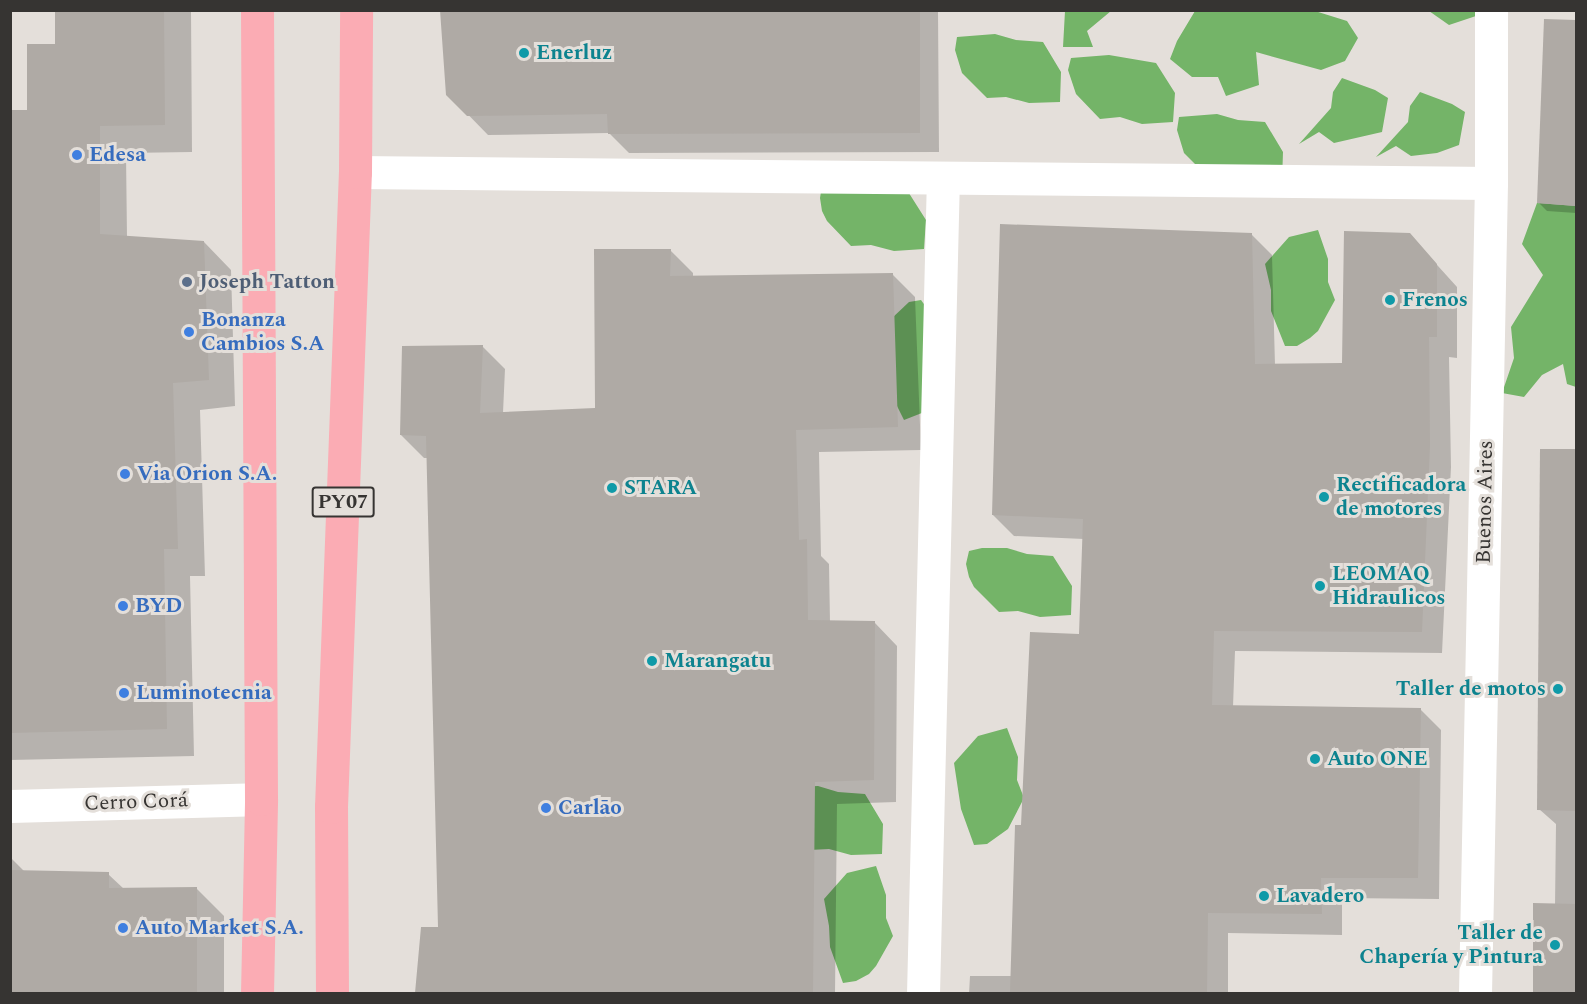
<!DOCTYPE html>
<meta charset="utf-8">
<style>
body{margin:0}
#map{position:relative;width:1587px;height:1004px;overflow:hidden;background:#e4dfda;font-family:Spectral,serif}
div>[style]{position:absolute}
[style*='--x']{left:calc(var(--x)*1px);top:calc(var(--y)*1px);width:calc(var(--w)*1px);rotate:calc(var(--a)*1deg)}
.forest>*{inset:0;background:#74b468}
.shadow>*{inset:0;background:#0003}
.building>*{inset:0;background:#afaaa5}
.minor>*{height:33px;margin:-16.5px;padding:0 16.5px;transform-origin:16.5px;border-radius:16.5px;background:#fff}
.highway>*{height:33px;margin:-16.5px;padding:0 16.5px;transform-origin:16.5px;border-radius:16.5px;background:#fbacb4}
.dots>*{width:16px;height:16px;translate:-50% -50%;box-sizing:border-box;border:3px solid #e4dfda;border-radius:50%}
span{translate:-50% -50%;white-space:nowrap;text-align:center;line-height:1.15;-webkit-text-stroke:6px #e4dfda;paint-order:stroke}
.shield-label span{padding:2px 4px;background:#e4dfda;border:2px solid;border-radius:4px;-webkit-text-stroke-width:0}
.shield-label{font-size:20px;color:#363432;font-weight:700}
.culture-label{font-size:21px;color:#0d838f;font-weight:700}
.left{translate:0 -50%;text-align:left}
.right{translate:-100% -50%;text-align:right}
.shop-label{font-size:21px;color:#366cbe;font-weight:700}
.service-label{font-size:21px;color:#4e5e75;font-weight:700}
.street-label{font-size:21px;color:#363432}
.frame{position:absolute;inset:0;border:12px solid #363432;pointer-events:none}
</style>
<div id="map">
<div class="forest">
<div style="clip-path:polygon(1065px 11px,1065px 10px,1111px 11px,1087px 31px,1093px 47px,1063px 47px)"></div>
<div style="clip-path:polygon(1195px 11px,1315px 11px,1347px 21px,1358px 38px,1345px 61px,1321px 70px,1256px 52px,1259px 85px,1226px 96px,1218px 77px,1192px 77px,1170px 59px,1177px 41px)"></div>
<div style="clip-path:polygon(1429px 11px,1479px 11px,1479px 15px,1449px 25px)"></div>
<div style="clip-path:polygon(995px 34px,1016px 40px,1043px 42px,1061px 72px,1060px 102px,1029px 103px,1006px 97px,987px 98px,962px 73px,955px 50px,957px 37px)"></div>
<div style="clip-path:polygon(1109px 55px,1156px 63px,1175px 93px,1173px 122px,1142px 124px,1120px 117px,1100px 119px,1076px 94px,1068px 70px,1071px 58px)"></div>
<div style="clip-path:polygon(1342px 78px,1375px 90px,1388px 98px,1382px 132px,1334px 143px,1319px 132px,1299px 144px,1331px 108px,1333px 92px)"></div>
<div style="clip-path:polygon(1420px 92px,1452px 104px,1465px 112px,1459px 145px,1437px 153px,1411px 156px,1396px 146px,1376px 157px,1408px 122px,1410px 106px)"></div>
<div style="clip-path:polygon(1217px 114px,1238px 120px,1265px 122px,1283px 152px,1282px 182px,1209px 178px,1184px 153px,1177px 130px,1179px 117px)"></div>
<div style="clip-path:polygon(822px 185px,907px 190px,926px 220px,924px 249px,894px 251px,871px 245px,851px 246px,827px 221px,822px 211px,820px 198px)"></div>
<div style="clip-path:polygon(1537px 203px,1576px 206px,1576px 387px,1567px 384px,1563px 364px,1542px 375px,1524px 397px,1502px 393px,1514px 358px,1511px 327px,1543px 275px,1522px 244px)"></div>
<div style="clip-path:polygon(1318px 230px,1328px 259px,1328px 282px,1335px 300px,1318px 331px,1310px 338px,1297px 346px,1285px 346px,1271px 311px,1271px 290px,1265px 264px,1289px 237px)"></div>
<div style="clip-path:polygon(921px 300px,929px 311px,932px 409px,904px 420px,890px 392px,890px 320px,909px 302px)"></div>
<div style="clip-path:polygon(982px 548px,1007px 548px,1027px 554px,1053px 556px,1072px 586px,1071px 615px,1040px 617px,1018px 611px,999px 612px,974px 587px,969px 577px,966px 564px,969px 551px)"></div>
<div style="clip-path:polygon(1007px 728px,1018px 757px,1017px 780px,1024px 798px,1008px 829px,987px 844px,974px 845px,961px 809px,954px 763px,978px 736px)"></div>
<div style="clip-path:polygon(818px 786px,838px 792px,865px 794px,883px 824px,882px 854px,851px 855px,829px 849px,809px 850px,793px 787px)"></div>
<div style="clip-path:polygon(876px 866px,886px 895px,886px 918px,893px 936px,876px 966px,869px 974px,856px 981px,843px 983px,830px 947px,829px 926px,824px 899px,847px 873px)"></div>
</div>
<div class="shadow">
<div style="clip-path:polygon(56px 10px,191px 10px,192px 152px,126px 153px,127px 237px,204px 242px,231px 270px,235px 406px,200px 410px,205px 576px,190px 576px,194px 756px,10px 760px,10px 112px,28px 111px,55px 45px)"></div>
<div style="clip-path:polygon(441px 10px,938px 10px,939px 152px,629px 153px,609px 133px,488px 135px,448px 94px)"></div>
<div style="clip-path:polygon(1543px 91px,1576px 93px,1576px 213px,1547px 211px,1538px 202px)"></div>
<div style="clip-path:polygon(1251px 234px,1272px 255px,1275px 365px,1344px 365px,1410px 235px,1457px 287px,1457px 358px,1449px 357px,1451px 467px,1442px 653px,1235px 651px,1233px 707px,1420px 709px,1441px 730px,1439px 899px,1342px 898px,1342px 935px,1228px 933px,1228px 994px,969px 994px,970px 976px,1012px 976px,1023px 826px,1080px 635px,1084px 539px,1014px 536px,993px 515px)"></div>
<div style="clip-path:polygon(670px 250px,693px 273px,693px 277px,892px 274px,915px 297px,921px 450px,819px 452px,821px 556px,829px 564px,830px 622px,875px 623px,897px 646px,896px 802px,837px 804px,835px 994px,416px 994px,422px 929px,439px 929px,428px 458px,424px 458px,401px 435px,482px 346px,505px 369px,503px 413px,596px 409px)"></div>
<div style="clip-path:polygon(1542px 450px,1576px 451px,1576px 994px,1533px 994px,1535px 905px,1555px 905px,1556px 824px,1539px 809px)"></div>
<div style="clip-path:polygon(10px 857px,25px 872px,108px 874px,124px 889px,196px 888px,224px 916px,224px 994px,10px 994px)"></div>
</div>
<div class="building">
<div style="clip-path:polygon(55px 10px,164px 10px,165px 125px,100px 126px,100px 234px,204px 241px,209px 380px,173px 383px,178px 549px,164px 549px,167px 729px,10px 733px,10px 110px,27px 110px,27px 44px,55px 44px)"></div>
<div style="clip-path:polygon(440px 10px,920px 10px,920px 133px,608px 134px,607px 114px,467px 116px,446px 95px)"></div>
<div style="clip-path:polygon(1544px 19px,1576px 20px,1576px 206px,1537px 203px)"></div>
<div style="clip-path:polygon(1000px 224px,1252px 233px,1255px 364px,1342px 363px,1344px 231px,1410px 233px,1437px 264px,1437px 337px,1429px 337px,1430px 445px,1422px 632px,1214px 631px,1212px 705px,1421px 708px,1418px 878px,1321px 878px,1322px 914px,1208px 913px,1207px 993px,1010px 993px,1015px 825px,1021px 825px,1030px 632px,1079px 634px,1083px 519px,992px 515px)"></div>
<div style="clip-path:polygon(594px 249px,671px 249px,670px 276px,893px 273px,898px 427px,796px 430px,799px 540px,807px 539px,808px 620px,875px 621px,874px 780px,815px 782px,813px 993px,415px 993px,421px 927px,438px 927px,426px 436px,400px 435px,402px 346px,483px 345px,480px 413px,595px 408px)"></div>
<div style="clip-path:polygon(1540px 449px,1576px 449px,1576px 811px,1537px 810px)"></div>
<div style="clip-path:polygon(10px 870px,109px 872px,109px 888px,197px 887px,197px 993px,10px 993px)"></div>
<div style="clip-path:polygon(1533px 903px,1576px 904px,1576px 993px,1533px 993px)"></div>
</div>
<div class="minor">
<div style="--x:355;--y:172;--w:1136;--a:0.55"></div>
<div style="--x:10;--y:806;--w:251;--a:-1.6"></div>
<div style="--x:923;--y:994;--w:816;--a:-88.6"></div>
<div style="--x:1475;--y:994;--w:811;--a:-88.87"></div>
<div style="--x:1491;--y:183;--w:173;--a:-90"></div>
</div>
<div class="highway">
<div style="--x:257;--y:994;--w:195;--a:-88.8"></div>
<div style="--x:261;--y:799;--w:789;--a:-90.29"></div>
<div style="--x:332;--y:994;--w:187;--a:-90.3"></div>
<div style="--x:331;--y:807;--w:635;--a:-87.84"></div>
<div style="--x:355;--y:172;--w:162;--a:-89.6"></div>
</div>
<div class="dots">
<div style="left:524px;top:53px;background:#0f9aa8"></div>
<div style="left:77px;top:155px;background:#3f7fe0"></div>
<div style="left:187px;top:282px;background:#5c6f8a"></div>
<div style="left:1390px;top:300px;background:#0f9aa8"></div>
<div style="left:189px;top:332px;background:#3f7fe0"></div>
<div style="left:125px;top:474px;background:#3f7fe0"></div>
<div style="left:612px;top:488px;background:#0f9aa8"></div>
<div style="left:1324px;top:497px;background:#0f9aa8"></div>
<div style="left:1320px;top:586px;background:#0f9aa8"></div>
<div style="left:123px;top:606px;background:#3f7fe0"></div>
<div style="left:652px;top:661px;background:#0f9aa8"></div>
<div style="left:1558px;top:689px;background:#0f9aa8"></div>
<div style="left:124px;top:693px;background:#3f7fe0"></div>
<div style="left:1315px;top:759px;background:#0f9aa8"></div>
<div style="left:546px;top:808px;background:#3f7fe0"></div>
<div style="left:1264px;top:896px;background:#0f9aa8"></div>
<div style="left:123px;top:928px;background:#3f7fe0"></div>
<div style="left:1555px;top:945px;background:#0f9aa8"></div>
</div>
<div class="shield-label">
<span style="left:343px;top:502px">PY07</span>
</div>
<div class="culture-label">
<span class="left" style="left:536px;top:53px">Enerluz</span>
<span class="left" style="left:1402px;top:300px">Frenos</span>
<span class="left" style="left:1336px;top:497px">Rectificadora<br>de motores</span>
<span class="left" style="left:624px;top:488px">STARA</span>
<span class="left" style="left:1332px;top:586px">LEOMAQ<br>Hidraulicos</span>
<span class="left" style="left:664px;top:661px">Marangatu</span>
<span class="right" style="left:1546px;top:689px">Taller de motos</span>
<span class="left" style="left:1327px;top:759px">Auto ONE</span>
<span class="left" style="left:1276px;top:896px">Lavadero</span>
<span class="right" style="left:1543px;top:945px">Taller de<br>Chapería y Pintura</span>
</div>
<div class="shop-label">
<span class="left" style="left:89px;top:155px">Edesa</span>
<span class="left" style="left:201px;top:332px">Bonanza<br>Cambios S.A</span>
<span class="left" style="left:137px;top:474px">Via Orion S.A.</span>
<span class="left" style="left:135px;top:606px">BYD</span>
<span class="left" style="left:136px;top:693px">Luminotecnia</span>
<span class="left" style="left:558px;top:808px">Carlāo</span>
<span class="left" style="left:135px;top:928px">Auto Market S.A.</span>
</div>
<div class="service-label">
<span class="left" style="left:199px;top:282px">Joseph Tatton</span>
</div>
<div class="street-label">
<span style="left:1485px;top:502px;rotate:-89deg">Buenos Aires</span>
<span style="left:136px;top:802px;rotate:-2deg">Cerro Corá</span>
</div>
<div class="frame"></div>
</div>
